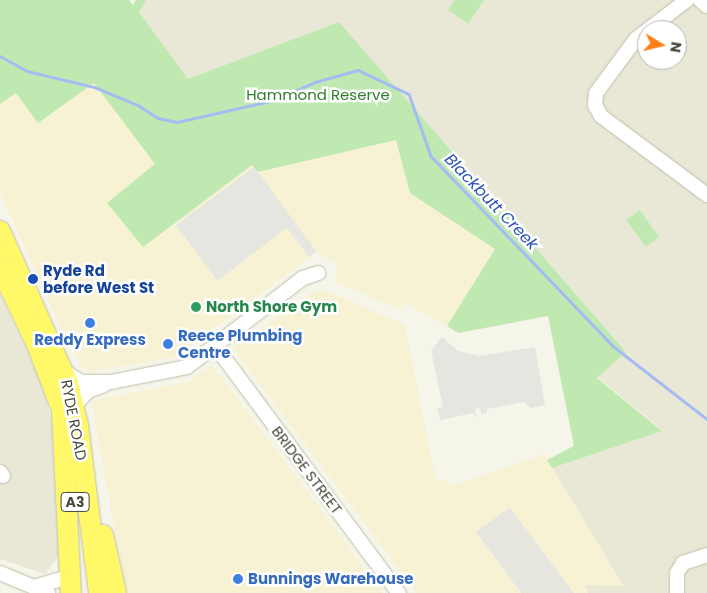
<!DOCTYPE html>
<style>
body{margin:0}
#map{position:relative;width:707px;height:593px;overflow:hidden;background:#f5f5e9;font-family:Poppins,sans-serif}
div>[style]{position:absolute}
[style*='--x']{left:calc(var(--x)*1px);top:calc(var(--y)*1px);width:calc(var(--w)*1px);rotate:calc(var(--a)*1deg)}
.residential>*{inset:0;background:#e9e8d7}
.commercial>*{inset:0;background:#f7f2d4}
.industrial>*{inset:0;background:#e7e6de}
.green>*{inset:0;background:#c0e9b1}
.parking>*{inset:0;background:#e6e6e1}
.stream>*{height:2.5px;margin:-1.25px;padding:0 1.25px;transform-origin:1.25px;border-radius:1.25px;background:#a5bcf2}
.roads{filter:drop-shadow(0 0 1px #c1c0ab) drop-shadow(0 0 1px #c1c0ab)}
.minor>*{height:14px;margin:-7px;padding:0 7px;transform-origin:7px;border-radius:7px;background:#fff}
.highway>*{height:20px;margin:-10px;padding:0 10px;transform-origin:10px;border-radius:10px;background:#fff96a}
.dots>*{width:14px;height:14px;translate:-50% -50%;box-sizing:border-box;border:2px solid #fff;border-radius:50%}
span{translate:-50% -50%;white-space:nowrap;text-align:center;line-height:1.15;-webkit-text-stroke:5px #fff;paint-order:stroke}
.shield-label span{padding:1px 4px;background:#fff;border:1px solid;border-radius:4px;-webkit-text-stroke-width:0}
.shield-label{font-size:14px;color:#494737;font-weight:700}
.park-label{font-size:15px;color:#2f7c28}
.transit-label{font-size:15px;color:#164399;font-weight:700}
.left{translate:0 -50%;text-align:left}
.leisure-label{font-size:15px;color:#27864d;font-weight:700}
.shop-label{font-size:15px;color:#366cbe;font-weight:700}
.street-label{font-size:15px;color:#494737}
.water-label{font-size:16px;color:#2d54b8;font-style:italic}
.north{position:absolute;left:637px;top:20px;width:50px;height:50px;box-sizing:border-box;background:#fff;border:1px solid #b6b5af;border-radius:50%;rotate:99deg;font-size:14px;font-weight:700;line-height:20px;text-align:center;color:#494737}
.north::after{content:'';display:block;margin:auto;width:18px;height:22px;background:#fd7e17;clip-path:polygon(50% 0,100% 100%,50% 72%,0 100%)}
</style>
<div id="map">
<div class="residential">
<div style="clip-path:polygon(evenodd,146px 0,707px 0,707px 593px,588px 593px,584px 585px,623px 585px,552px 468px,662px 430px,597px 377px,626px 352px,339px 23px,188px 79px,138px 12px,146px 0,647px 30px,677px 30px,677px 60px,647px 60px,647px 30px)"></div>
<div style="clip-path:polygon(0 294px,41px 382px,52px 422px,59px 556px,45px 574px,0 559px)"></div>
</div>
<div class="commercial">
<div style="clip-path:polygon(94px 82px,156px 164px,253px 165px,259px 172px,397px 140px,410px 193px,495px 249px,447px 326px,404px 302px,400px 310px,336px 282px,336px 263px,317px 252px,175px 357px,89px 372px,84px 369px,66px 339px,0 192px,0 104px,16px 92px,39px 123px)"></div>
<div style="clip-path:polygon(314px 291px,327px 291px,405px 325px,435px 478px,455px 485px,544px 454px,623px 586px,585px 585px,588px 593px,574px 593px,509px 507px,476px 532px,521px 593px,417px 593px,233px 348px)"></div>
<div style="clip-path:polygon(212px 365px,383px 593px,126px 593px,92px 404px,95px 400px,189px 382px)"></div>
</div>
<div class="industrial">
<div style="clip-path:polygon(510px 507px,574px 593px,521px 593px,476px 532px)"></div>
</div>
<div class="green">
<div style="clip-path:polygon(0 0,129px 0,133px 5px,136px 0,146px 0,139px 12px,188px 79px,339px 22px,626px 352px,597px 378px,662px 431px,552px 468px,547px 460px,574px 446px,548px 316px,458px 333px,447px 326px,495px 249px,410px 193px,396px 140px,258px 172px,252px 165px,143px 247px,107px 203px,155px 164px,94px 83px,38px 123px,16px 93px,0 104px)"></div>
<div style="clip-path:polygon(455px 0,484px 0,468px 24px,448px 10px)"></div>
<div style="clip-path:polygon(640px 210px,659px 237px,646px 247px,626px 220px)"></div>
</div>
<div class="parking">
<div style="clip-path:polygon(254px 167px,316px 251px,309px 257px,287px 228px,217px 281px,176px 225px)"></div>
<div style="clip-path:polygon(442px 337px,458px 351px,480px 356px,535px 347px,545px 405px,531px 408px,524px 402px,487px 409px,487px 413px,481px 414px,480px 408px,475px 409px,477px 419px,473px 413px,440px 420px,437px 408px,443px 407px,431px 350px)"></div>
</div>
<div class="stream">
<div style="--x:0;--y:56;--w:31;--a:29"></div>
<div style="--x:27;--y:71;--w:69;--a:13.4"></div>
<div style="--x:94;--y:87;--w:48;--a:22.2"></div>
<div style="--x:138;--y:105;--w:24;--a:33"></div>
<div style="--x:158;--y:118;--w:19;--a:12"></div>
<div style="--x:177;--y:122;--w:100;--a:-12.7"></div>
<div style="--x:275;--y:100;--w:44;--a:-24.2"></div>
<div style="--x:315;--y:82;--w:45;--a:-15.6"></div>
<div style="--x:358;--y:70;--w:56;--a:25.2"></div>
<div style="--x:409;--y:94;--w:66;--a:70.5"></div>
<div style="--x:431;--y:156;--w:263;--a:46.2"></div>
<div style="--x:613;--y:346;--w:119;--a:37.8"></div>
</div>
<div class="roads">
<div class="minor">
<div style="--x:687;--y:0;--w:64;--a:142.6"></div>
<div style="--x:636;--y:39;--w:67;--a:126.5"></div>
<div style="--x:596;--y:93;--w:12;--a:95"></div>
<div style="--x:595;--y:105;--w:13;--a:61"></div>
<div style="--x:601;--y:116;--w:132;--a:36.7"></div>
<div style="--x:700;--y:0;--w:9;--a:41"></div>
<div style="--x:216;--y:347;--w:307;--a:53.4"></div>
<div style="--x:64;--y:371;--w:20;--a:33"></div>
<div style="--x:81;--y:382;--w:30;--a:0"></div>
<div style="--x:111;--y:382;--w:77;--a:-11.2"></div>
<div style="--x:187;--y:367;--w:146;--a:-37.5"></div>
<div style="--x:303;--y:278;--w:16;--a:-18"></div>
<div style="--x:74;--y:406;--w:21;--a:-47"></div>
<div style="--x:88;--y:391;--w:17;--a:-21"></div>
<div style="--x:0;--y:472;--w:5;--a:53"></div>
<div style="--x:0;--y:573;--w:52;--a:22.6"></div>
<div style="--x:37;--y:586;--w:32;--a:-16"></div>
<div style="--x:677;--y:593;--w:20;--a:-90"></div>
<div style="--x:677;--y:573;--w:12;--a:-59"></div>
<div style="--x:683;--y:563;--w:25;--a:-18"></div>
</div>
<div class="highway">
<div style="--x:0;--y:231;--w:167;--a:66"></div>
<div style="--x:68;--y:384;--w:43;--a:76.6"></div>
<div style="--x:78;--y:426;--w:168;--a:82.8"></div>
<div style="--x:0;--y:267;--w:86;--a:64.6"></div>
<div style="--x:37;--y:345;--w:64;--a:69"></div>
<div style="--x:62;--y:412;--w:181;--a:87.2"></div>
<div style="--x:103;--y:535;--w:59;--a:77.4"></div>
</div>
</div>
<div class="dots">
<div style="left:33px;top:279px;background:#1a4fb4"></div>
<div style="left:196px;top:307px;background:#2e9e5b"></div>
<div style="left:90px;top:323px;background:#3f7fe0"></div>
<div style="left:168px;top:344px;background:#3f7fe0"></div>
<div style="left:238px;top:579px;background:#3f7fe0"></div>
</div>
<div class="shield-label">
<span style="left:75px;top:502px">A3</span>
</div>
<div class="park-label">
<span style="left:318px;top:95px">Hammond Reserve</span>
</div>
<div class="transit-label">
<span class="left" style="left:43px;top:279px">Ryde Rd<br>before West St</span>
</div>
<div class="leisure-label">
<span class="left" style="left:206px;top:307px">North Shore Gym</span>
</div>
<div class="shop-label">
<span class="left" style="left:178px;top:344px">Reece Plumbing<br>Centre</span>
<span style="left:90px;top:340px">Reddy Express</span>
<span class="left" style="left:248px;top:579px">Bunnings Warehouse</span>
</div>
<div class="street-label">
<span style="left:74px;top:420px;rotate:79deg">RYDE ROAD</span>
<span style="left:307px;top:470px;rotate:53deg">BRIDGE STREET</span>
</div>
<div class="water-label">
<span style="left:491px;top:202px;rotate:46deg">Blackbutt Creek</span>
</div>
<div class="north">N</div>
</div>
